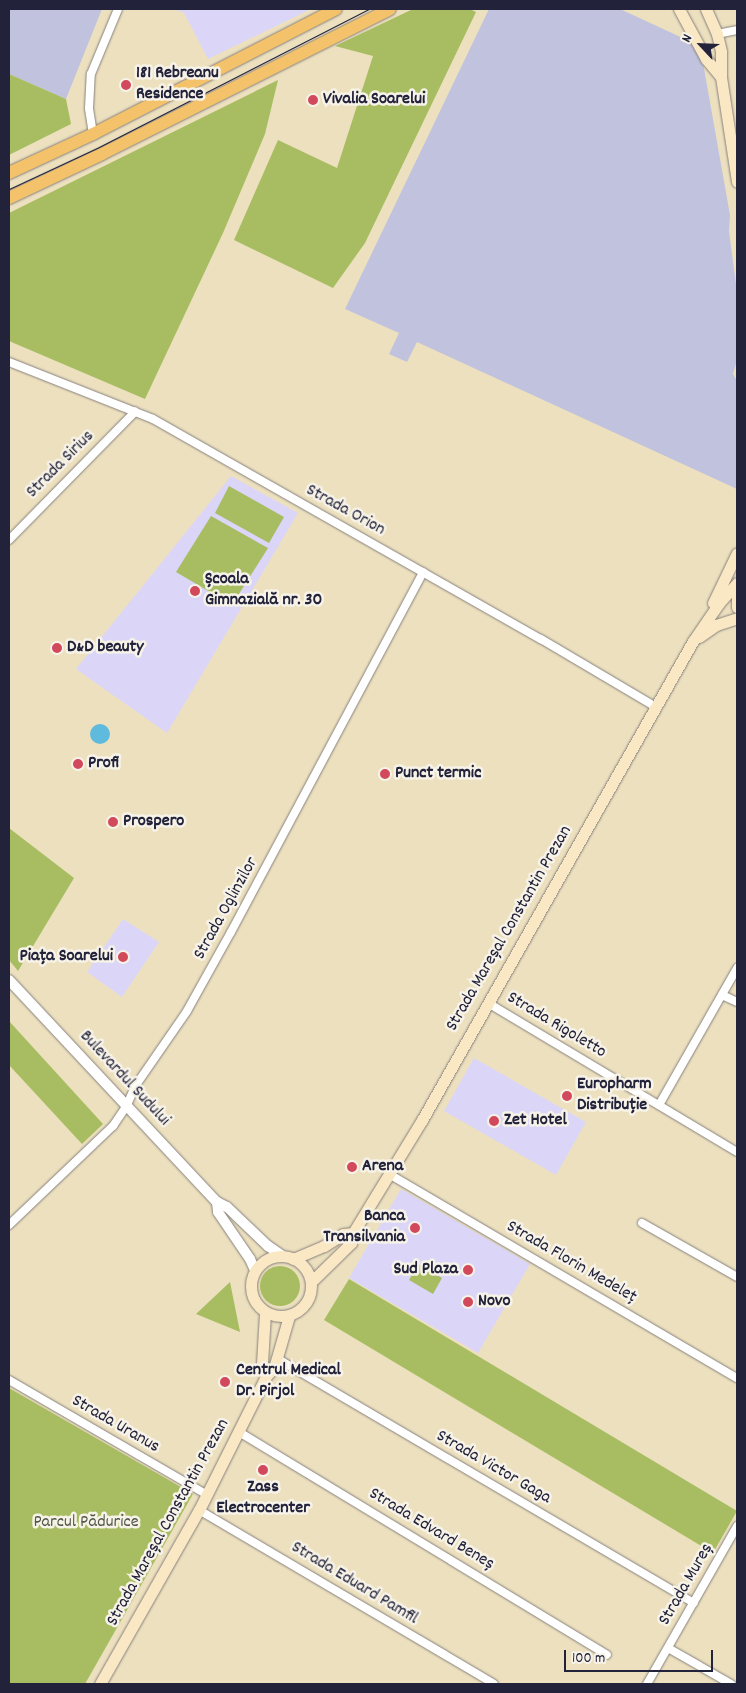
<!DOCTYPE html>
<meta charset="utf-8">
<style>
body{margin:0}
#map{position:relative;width:746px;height:1693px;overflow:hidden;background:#ece0bf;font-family:Dekko,sans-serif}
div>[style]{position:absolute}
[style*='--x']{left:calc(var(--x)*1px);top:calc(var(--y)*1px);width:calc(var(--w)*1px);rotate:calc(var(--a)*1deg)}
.built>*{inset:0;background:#dbd6f7}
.industrial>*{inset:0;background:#c1c2dd}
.green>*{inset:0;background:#a8bd61}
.round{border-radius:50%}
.water>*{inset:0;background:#5fbbdd}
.roads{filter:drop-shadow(0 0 1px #87817d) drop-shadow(0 0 1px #87817d)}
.minor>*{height:8px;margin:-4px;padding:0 4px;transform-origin:4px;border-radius:4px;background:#fff}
.tertiary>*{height:10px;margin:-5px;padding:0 5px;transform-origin:5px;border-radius:5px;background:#fff}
.secondary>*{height:11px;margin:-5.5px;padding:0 5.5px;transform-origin:5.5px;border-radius:5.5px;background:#fae7c3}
.secondary>.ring{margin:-5.5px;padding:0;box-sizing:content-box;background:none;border:11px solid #fae7c3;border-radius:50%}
.primary>*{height:12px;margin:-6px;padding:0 6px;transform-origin:6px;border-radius:6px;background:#f3c26a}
.tram>*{height:1px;margin:-0.5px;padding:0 0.5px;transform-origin:0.5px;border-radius:0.5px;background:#22223b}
.dots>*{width:14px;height:14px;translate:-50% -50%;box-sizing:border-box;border:2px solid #f7f3e8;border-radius:50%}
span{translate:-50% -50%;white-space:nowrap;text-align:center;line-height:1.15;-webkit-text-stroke:5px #f7f3e8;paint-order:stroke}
.poi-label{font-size:18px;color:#22223b;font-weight:700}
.left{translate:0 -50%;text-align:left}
.right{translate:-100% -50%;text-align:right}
.street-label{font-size:18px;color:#22223b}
.park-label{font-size:18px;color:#515848}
.frame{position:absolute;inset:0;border:10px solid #22223b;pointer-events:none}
.north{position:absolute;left:676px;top:20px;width:50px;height:50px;-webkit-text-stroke:4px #f7f3e8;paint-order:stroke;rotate:295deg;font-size:14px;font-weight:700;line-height:20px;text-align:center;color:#22223b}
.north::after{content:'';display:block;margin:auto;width:18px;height:22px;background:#22223b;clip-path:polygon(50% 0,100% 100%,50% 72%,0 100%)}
.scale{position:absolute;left:564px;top:1650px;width:149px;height:22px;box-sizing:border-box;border:2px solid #22223b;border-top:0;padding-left:6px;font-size:15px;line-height:18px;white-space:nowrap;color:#22223b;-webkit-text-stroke:4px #f7f3e8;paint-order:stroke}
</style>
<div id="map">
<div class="built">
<div style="clip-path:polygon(174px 9px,311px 9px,208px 59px,184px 13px)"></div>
<div style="clip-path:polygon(231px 476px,298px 513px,167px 733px,76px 669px)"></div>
<div style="clip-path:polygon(123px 919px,159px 942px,122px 997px,87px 972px)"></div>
<div style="clip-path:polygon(474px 1058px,586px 1122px,556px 1175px,444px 1111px)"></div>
<div style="clip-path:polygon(401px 1189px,530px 1264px,478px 1353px,349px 1278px)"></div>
</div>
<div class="industrial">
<div style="clip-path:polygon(9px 9px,102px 9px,66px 99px,9px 74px)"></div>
<div style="clip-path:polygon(489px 9px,620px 9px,700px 46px,730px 215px,729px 231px,737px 292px,737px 360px,733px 374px,737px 381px,737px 489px,417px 342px,407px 362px,389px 354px,399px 333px,345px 309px)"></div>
</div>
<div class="green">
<div style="clip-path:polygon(413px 9px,470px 9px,476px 12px,365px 243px,333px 288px,234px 240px,278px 140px,337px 168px,373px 56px,335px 46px)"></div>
<div style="clip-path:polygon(9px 74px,66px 99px,71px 124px,9px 155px)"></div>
<div style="clip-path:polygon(278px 80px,265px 134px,223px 233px,145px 399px,9px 341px,9px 213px)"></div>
<div style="clip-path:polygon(229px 486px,284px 517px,269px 543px,215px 513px)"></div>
<div style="clip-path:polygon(211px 516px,268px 548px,232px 605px,176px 572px)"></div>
<div style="clip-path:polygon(9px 828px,74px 878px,18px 971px,9px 960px)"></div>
<div style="clip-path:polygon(9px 1021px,103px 1124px,82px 1144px,9px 1065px)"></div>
<div style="clip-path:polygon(418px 1264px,442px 1278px,433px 1294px,409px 1280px)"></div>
<div class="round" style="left:260px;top:1266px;width:40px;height:40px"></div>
<div style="clip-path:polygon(349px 1279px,737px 1511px,713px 1553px,324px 1320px)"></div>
<div style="clip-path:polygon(230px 1282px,240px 1332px,196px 1314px)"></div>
<div style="clip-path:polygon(9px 1388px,193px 1494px,85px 1684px,9px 1684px)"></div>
</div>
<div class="water">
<div class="round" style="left:90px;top:724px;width:20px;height:20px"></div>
</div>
<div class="roads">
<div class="minor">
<div style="--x:717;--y:34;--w:20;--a:-11"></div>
<div style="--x:93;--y:134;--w:26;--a:-99"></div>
<div style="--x:89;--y:108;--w:34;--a:-87"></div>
<div style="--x:91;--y:74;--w:70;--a:-67.4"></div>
<div style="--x:9;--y:362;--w:155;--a:21.6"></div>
<div style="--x:153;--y:419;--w:446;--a:29.6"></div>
<div style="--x:541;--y:639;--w:134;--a:30.6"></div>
<div style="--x:9;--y:540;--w:180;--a:-45.5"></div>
<div style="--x:722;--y:995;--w:17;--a:25"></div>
<div style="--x:488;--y:1003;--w:290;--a:30.9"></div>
<div style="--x:659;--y:1105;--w:158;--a:-60.3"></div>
<div style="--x:389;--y:1174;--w:403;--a:30.4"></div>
<div style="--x:642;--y:1223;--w:109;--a:29.6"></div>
<div style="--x:9;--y:1225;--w:144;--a:-43.6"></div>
<div style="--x:113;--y:1126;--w:23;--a:-56"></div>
<div style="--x:126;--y:1107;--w:24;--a:-66"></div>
<div style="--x:136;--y:1085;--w:90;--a:-55.4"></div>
<div style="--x:187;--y:1011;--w:90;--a:-60.9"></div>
<div style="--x:231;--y:932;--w:408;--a:-61.9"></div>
<div style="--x:278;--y:1359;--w:482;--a:30.4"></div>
<div style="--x:9;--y:1380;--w:229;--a:30.1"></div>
<div style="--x:239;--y:1432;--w:430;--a:31.2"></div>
<div style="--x:199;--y:1510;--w:342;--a:30.5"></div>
<div style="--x:668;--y:1648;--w:73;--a:29.7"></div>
<div style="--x:647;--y:1684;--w:182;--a:-60.3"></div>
</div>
<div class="tertiary">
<div style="--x:9;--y:980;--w:304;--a:46.9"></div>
<div style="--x:217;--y:1202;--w:11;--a:27"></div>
<div style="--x:227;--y:1207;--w:57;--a:43.6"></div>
<div style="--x:268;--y:1246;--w:18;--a:34"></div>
<div style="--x:217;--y:1202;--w:10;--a:84"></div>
<div style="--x:218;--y:1212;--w:57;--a:55.8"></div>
<div style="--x:250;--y:1259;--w:12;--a:66"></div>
</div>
<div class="secondary">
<div style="--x:679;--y:9;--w:57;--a:61.6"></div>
<div style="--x:706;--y:59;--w:23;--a:50"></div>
<div style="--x:706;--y:9;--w:27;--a:66"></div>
<div style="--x:717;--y:34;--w:18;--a:77"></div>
<div style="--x:721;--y:52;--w:25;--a:90"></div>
<div style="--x:721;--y:77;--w:106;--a:81.3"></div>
<div style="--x:737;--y:588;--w:19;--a:90"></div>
<div style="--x:713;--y:603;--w:55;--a:-64.4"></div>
<div style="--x:699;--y:637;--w:21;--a:-35"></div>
<div style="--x:716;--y:625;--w:22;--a:-18"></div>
<div class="ring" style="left:251px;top:1256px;width:49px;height:49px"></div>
<div style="--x:293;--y:1259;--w:34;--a:-23"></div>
<div style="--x:324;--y:1246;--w:22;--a:-32"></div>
<div style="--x:343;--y:1234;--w:10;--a:-6"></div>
<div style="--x:311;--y:1282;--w:56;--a:-44.3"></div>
<div style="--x:351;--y:1243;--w:10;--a:-79"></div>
<div style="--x:353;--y:1233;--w:132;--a:-58.6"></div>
<div style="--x:422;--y:1120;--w:550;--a:-60.5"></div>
<div style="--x:693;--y:641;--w:46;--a:-55.6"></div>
<div style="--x:719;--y:603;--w:27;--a:-48"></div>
<div style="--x:265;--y:1313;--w:51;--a:93.4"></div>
<div style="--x:262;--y:1364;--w:13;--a:72"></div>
<div style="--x:100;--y:1684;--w:200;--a:-60.4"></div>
<div style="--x:199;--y:1510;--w:150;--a:-63.4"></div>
<div style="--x:266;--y:1376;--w:11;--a:-45"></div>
<div style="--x:274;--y:1368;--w:54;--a:-73.9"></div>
</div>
<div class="primary">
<div style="--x:9;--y:173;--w:93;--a:-24.9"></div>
<div style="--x:93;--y:134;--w:273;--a:-27.2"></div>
<div style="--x:9;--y:198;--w:103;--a:-25.3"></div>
<div style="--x:102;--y:154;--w:322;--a:-26.7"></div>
</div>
</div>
<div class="tram">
<div style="--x:9;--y:189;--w:99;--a:-25"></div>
<div style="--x:99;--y:147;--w:303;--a:-27.1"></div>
</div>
<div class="dots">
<div style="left:126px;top:85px;background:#d1495b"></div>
<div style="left:313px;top:100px;background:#d1495b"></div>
<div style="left:195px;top:591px;background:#d1495b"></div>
<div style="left:57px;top:648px;background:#d1495b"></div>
<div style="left:78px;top:764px;background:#d1495b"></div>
<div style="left:385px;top:774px;background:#d1495b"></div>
<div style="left:113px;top:822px;background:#d1495b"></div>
<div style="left:123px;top:957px;background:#d1495b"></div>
<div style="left:567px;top:1096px;background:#d1495b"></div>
<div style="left:494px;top:1121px;background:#d1495b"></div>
<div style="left:352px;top:1167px;background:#d1495b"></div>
<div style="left:415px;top:1228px;background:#d1495b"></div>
<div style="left:468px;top:1270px;background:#d1495b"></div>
<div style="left:468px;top:1302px;background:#d1495b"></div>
<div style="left:225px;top:1382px;background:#d1495b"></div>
<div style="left:263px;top:1470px;background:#d1495b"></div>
</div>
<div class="poi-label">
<span class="left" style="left:136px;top:85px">181 Rebreanu<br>Residence</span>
<span class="left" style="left:323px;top:100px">Vivalia Soarelui</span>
<span class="left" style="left:205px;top:591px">Școala<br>Gimnazială nr. 30</span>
<span class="left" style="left:67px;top:648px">D&amp;D beauty</span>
<span class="left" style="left:88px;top:764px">Profi</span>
<span class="left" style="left:395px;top:774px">Punct termic</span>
<span class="left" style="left:123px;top:822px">Prospero</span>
<span class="right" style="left:113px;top:957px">Piața Soarelui</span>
<span class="left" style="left:577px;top:1096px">Europharm<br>Distribuție</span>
<span class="left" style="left:504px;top:1121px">Zet Hotel</span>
<span class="left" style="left:362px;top:1167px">Arena</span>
<span class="right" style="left:405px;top:1228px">Banca<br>Transilvania</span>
<span class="right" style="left:458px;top:1270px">Sud Plaza</span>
<span class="left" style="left:478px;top:1302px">Novo</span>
<span class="left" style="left:236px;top:1382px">Centrul Medical<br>Dr. Pirjol</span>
<span style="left:263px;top:1499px">Zass<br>Electrocenter</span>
</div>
<div class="street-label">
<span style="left:61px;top:465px;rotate:-45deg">Strada Sirius</span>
<span style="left:345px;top:511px;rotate:29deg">Strada Orion</span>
<span style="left:227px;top:909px;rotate:-61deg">Strada Oglinzilor</span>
<span style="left:510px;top:929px;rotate:-60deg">Strada Mareșal Constantin Prezan</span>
<span style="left:556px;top:1026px;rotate:31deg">Strada Rigoletto</span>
<span style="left:124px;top:1079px;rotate:47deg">Bulevardul Sudului</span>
<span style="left:571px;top:1263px;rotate:30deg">Strada Florin Medeleț</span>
<span style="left:115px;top:1425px;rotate:30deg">Strada Uranus</span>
<span style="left:493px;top:1468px;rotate:30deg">Strada Victor Gaga</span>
<span style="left:169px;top:1523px;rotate:-61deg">Strada Mareșal Constantin Prezan</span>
<span style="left:431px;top:1530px;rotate:31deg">Strada Edvard Beneș</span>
<span style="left:354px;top:1584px;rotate:31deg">Strada Eduard Pamfil</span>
<span style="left:687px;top:1585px;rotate:-60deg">Strada Mureș</span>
</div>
<div class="park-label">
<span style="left:86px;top:1523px">Parcul Pădurice</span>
</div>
<div class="frame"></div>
<div class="north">N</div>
<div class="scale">100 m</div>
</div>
